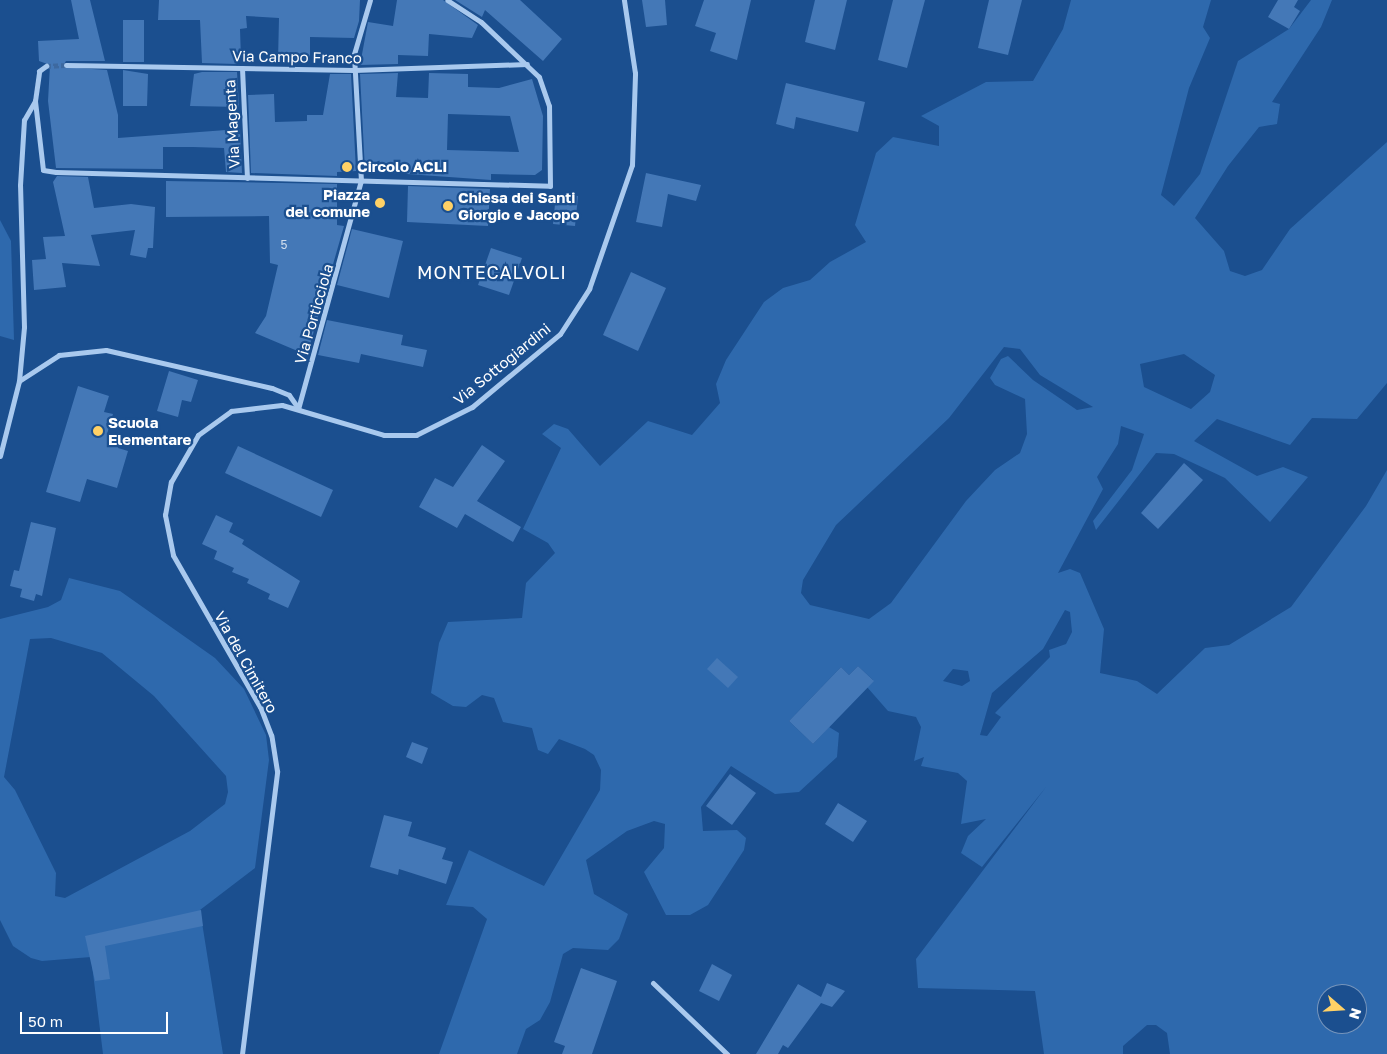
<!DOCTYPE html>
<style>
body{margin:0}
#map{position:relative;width:1387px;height:1054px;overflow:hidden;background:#1b4f8f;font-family:"Golos Text",sans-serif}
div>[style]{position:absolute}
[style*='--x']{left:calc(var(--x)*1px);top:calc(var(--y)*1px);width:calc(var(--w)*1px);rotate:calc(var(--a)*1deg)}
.green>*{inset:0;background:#2e69ad}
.building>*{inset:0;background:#4478b7}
.minor-tunnel>*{height:5px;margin-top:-2.5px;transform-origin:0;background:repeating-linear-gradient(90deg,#3d69a0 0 5px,transparent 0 7.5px)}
.minor>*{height:5px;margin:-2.5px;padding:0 2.5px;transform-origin:2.5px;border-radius:2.5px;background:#a9c9ee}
.dots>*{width:14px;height:14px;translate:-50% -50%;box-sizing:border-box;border:2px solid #1b4f8f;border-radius:50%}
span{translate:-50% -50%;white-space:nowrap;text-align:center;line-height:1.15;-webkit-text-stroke:4.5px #1b4f8f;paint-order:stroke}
.number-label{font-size:12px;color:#d0dded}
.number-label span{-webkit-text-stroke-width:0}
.street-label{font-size:15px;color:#fff}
.poi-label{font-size:15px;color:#fff;font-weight:700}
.left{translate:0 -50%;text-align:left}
.right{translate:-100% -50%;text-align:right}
.quarter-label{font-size:18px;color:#fff;letter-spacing:1px}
.north{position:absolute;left:1317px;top:984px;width:50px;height:50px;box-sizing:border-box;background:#1b4f8f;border:1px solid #7695bc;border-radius:50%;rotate:109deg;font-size:14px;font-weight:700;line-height:20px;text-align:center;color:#fff}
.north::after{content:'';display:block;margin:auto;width:18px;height:22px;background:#ffd166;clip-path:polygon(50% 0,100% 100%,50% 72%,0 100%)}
.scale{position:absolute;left:20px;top:1012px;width:148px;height:22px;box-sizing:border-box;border:2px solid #fff;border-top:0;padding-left:6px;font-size:15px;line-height:18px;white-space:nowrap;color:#fff;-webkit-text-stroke:4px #1b4f8f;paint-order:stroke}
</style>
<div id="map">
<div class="green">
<div style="clip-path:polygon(evenodd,1071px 0,1211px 0,1203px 27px,1210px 38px,1189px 88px,1161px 195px,1174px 206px,1200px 174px,1238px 61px,1289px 29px,1311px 0,1332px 0,1321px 27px,1272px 102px,1280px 104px,1277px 124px,1259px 127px,1228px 166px,1195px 218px,1224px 251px,1230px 271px,1245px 276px,1262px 270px,1290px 229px,1387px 142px,1387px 383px,1357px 419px,1312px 418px,1290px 445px,1217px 419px,1194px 441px,1257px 476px,1283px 467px,1308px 477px,1270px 522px,1225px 478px,1174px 454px,1156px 453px,1096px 530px,1093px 521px,1132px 470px,1144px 434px,1121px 426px,1118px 444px,1097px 477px,1103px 489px,1058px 573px,1070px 569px,1080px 573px,1104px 629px,1100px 673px,1137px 681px,1157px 694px,1205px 648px,1229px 645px,1291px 607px,1366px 506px,1387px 470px,1387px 1054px,1170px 1054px,1167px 1033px,1156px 1025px,1147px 1025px,1123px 1046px,1123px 1054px,1044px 1054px,1035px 991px,918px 988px,916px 959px,1046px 787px,982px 867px,961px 853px,968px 836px,986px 819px,961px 824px,967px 781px,958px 773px,921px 766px,924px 757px,914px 761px,921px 727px,916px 717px,888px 711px,867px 687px,873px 680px,858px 666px,849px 675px,841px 667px,789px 721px,813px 744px,829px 727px,839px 733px,837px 757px,799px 792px,775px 794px,731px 766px,701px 807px,703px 831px,737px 830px,746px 838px,744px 850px,708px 905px,690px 915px,666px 915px,644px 872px,664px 848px,665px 824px,654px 821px,627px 831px,586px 860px,594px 894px,628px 914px,619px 939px,608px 950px,573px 948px,563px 954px,550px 1002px,540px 1020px,526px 1029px,517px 1054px,439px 1054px,487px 919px,473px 907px,446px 905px,469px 850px,544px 886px,600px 790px,601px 770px,594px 755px,585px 749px,559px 739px,548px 754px,538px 750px,532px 728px,503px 722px,494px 698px,482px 695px,466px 707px,453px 706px,431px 693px,439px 643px,448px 622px,522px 618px,526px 583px,555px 553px,548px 543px,523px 529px,561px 448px,542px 434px,554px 424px,568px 429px,600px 466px,648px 421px,692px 435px,720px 403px,716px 384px,726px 360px,764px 302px,783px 288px,810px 280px,830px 262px,866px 242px,855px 225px,876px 153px,893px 137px,939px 146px,939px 126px,921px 116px,986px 82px,1033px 81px,1063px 29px,1071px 0,1004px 347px,1020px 349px,1040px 375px,1093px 407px,1077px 410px,1033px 380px,1008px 356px,1001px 359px,990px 378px,995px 385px,1025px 399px,1027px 434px,1020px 453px,995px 470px,966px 501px,891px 603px,869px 619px,810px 605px,801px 593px,803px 580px,836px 525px,949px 418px,1004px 347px,1071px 0,1184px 354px,1215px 375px,1210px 392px,1191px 409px,1144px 387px,1140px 364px,1184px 354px,1071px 0,1065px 610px,1070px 612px,1072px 632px,1066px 644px,1049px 650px,1050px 657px,995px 713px,1001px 717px,987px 736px,980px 735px,992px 693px,1043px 649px,1065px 610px,1071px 0,953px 669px,968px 671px,970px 681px,962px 686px,943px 681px,953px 669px,1071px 0,1327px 994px,1357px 994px,1357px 1024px,1327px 1024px,1327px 994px)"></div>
<div style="clip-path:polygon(0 220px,11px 241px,14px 340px,0 336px)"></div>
<div style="clip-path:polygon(evenodd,69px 578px,120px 591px,215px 658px,244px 689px,266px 735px,269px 760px,255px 868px,200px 910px,223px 1054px,103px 1054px,91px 957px,42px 961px,31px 958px,13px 946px,0 920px,0 619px,48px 607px,61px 600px,69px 578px,51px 638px,102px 653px,154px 696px,226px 776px,228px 792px,225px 804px,190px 831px,65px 898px,55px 896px,56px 873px,15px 790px,4px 777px,30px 639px,51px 638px)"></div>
</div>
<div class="building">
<div style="clip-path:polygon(71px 0,90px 0,105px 61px,66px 61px,62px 67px,107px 70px,118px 115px,118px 138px,240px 129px,242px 173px,226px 172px,224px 148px,193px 147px,163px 147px,163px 169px,56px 168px,48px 101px,50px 65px,39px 61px,38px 41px,79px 39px)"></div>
<div style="clip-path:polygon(159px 0,360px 0,359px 21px,354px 38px,310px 37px,310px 60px,278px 60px,279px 18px,246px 16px,247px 28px,240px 29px,241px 59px,236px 64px,202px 63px,200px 20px,158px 20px)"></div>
<div style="clip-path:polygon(397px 0,443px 0,478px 25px,472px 38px,429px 34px,428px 56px,398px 55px,398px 64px,360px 65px,368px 22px,393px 26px)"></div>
<div style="clip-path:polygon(455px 0,520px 0,562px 39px,543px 61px,485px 10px,482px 17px)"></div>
<div style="clip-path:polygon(642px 0,665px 0,667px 25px,646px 27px)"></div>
<div style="clip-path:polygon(704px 0,751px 0,737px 60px,710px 51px,716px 33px,695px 26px)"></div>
<div style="clip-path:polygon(815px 0,847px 0,835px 50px,805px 42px)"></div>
<div style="clip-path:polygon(893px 0,925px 0,907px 68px,878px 60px)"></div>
<div style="clip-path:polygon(989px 0,1022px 0,1008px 55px,978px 48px)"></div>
<div style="clip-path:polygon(1278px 0,1298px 0,1294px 7px,1300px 11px,1289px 29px,1268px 17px)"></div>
<div style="clip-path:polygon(123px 20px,144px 20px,144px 62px,123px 62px)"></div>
<div style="clip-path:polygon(123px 70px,148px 74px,147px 106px,123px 106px)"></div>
<div style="clip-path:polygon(202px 72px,237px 72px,239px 107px,190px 106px,194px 74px)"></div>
<div style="clip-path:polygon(evenodd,398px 73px,396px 97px,428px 98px,429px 73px,468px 74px,468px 87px,499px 88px,532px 79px,543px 116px,542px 170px,535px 175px,491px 174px,491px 180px,365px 171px,360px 74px,398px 73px,448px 114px,510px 116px,519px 152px,447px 150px,448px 114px)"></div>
<div style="clip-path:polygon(330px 74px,351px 74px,356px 171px,337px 172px,337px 176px,251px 173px,248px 95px,274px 94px,275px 122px,307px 121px,307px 115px,323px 115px)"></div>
<div style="clip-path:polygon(786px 83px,865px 102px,858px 132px,796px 117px,794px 129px,776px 124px)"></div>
<div style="clip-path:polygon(646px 173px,701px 185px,696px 201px,668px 194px,662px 227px,636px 222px)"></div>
<div style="clip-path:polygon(57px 176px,88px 177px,94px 208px,131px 204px,155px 207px,153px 248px,148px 248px,146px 258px,130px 255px,135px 230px,91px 235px,100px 266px,62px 263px,66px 287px,34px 290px,32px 260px,46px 259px,43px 237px,65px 236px,53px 182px)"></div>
<div style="clip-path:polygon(166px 181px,337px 184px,337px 225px,344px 226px,307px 355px,255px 333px,266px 316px,278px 265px,270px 263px,269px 216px,166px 217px)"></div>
<div style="clip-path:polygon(408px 186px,490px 189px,488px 226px,407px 222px)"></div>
<div style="clip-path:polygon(556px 194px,578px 196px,575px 226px,553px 224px)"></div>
<div style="clip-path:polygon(352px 229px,403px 241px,389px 298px,337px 285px)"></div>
<div style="clip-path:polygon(491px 248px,522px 258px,509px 295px,478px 285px)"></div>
<div style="clip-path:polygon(631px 272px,666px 288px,638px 351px,603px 335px)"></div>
<div style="clip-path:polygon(327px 320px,403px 335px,401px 345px,427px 350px,423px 367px,361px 354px,359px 363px,318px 355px)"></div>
<div style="clip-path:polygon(169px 371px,198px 380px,191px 402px,182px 400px,178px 417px,157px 411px)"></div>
<div style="clip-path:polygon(78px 386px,109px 396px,104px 412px,113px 414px,107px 434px,121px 438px,118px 448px,128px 451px,117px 488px,87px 479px,80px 502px,46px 492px)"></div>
<div style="clip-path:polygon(482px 445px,505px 461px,477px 501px,521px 527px,513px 542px,465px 514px,457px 528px,419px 507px,435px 478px,453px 487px)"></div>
<div style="clip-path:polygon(238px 446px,333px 490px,321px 517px,225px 473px)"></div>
<div style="clip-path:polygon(1184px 463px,1203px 480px,1158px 529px,1141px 513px)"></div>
<div style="clip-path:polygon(216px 515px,233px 523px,229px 532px,244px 540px,242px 544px,300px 581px,288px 608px,268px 599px,270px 594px,247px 583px,249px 579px,232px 572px,234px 568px,214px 559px,217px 551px,202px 544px)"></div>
<div style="clip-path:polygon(31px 522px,56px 528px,42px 596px,36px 594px,34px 601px,20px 597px,22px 589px,10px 586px,14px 570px,19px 571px)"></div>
<div style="clip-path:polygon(717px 658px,738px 677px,728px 688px,707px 669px)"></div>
<div style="clip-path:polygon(858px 666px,874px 681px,813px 744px,789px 721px,841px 667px,849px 675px)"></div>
<div style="clip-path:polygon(412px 742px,428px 748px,422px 764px,406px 757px)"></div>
<div style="clip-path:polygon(730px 774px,756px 793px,732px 825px,706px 806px)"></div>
<div style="clip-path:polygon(838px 803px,867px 821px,853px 842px,825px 824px)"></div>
<div style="clip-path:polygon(384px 815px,412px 822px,408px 836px,446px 848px,442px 859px,453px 862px,446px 884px,399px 869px,398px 875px,370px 867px)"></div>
<div style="clip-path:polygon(201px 910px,203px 926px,105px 946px,110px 979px,95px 981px,85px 936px)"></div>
<div style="clip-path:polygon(712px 964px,732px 975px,719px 1001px,699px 991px)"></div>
<div style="clip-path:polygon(581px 968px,617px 981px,592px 1054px,562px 1054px,565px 1046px,554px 1042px)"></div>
<div style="clip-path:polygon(827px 983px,845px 991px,832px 1007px,821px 1003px,788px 1048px,783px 1045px,778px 1054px,756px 1054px,798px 984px,821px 997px)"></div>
</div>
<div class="minor-tunnel">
<div style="--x:46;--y:66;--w:20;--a:-3"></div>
</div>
<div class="minor">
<div style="--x:66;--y:65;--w:288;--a:1"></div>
<div style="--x:354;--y:70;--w:173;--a:-2"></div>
<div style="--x:242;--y:68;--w:110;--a:87.4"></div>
<div style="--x:35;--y:101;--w:69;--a:83.4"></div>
<div style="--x:43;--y:170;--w:13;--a:9"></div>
<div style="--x:56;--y:172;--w:494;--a:1.6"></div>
<div style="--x:550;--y:186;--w:80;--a:-90.7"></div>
<div style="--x:549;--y:106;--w:31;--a:-109"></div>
<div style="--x:539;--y:77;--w:80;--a:-136.5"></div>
<div style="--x:481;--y:22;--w:40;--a:-147.1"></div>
<div style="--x:19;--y:381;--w:48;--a:-33"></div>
<div style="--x:59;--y:355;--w:47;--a:-6.1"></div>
<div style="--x:106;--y:350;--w:170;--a:12.9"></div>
<div style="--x:272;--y:388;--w:18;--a:22"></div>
<div style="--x:289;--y:395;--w:16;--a:55"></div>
<div style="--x:298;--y:409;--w:237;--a:-74.6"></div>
<div style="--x:361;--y:181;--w:127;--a:-93.2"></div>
<div style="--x:354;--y:54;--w:56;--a:-73.5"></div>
<div style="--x:0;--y:456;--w:77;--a:-75.8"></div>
<div style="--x:19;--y:381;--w:54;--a:-84.7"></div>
<div style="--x:24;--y:327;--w:142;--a:-91.6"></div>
<div style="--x:20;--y:185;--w:65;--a:-86.5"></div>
<div style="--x:24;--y:120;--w:22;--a:-60"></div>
<div style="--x:35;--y:101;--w:30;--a:-82"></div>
<div style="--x:39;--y:71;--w:9;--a:-36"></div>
<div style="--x:653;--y:983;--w:103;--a:43.8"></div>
<div style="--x:242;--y:1054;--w:285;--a:-82.9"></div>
<div style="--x:277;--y:771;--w:36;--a:-99"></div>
<div style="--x:271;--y:735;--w:30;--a:-111"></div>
<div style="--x:260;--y:707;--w:175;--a:-119.8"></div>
<div style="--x:173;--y:555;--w:41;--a:-101.3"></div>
<div style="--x:165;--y:515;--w:34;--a:-80"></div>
<div style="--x:171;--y:482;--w:54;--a:-60.1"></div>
<div style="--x:198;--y:435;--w:41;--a:-36"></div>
<div style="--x:231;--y:411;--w:51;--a:-6.7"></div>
<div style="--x:282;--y:405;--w:106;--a:16.4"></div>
<div style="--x:384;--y:435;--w:32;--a:0"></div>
<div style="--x:416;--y:435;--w:63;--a:-26.6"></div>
<div style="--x:472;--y:407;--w:114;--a:-39.7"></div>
<div style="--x:560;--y:334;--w:54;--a:-57.2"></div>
<div style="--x:589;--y:289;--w:131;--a:-70.9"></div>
<div style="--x:632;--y:165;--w:92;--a:-88.1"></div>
<div style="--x:635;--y:73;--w:74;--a:-98.6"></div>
</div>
<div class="dots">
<div style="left:347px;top:167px;background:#ffd166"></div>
<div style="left:380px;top:203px;background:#ffd166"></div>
<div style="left:448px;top:206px;background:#ffd166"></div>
<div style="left:98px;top:431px;background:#ffd166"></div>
</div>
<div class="number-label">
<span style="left:284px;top:245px">5</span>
</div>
<div class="street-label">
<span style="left:297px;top:57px;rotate:1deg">Via Campo Franco</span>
<span style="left:232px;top:124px;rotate:-93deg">Via Magenta</span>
<span style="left:314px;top:314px;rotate:-74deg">Via Porticciola</span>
<span style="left:502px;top:364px;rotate:-39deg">Via Sottogiardini</span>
<span style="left:246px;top:662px;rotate:61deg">Via del Cimitero</span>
</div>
<div class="poi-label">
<span class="left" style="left:357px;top:167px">Circolo ACLI</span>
<span class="right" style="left:370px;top:203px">Piazza<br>del comune</span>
<span class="left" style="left:458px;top:206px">Chiesa dei Santi<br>Giorgio e Jacopo</span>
<span class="left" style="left:108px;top:431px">Scuola<br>Elementare</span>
</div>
<div class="quarter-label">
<span style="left:492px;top:272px">MONTECALVOLI</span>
</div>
<div class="north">N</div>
<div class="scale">50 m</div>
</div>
